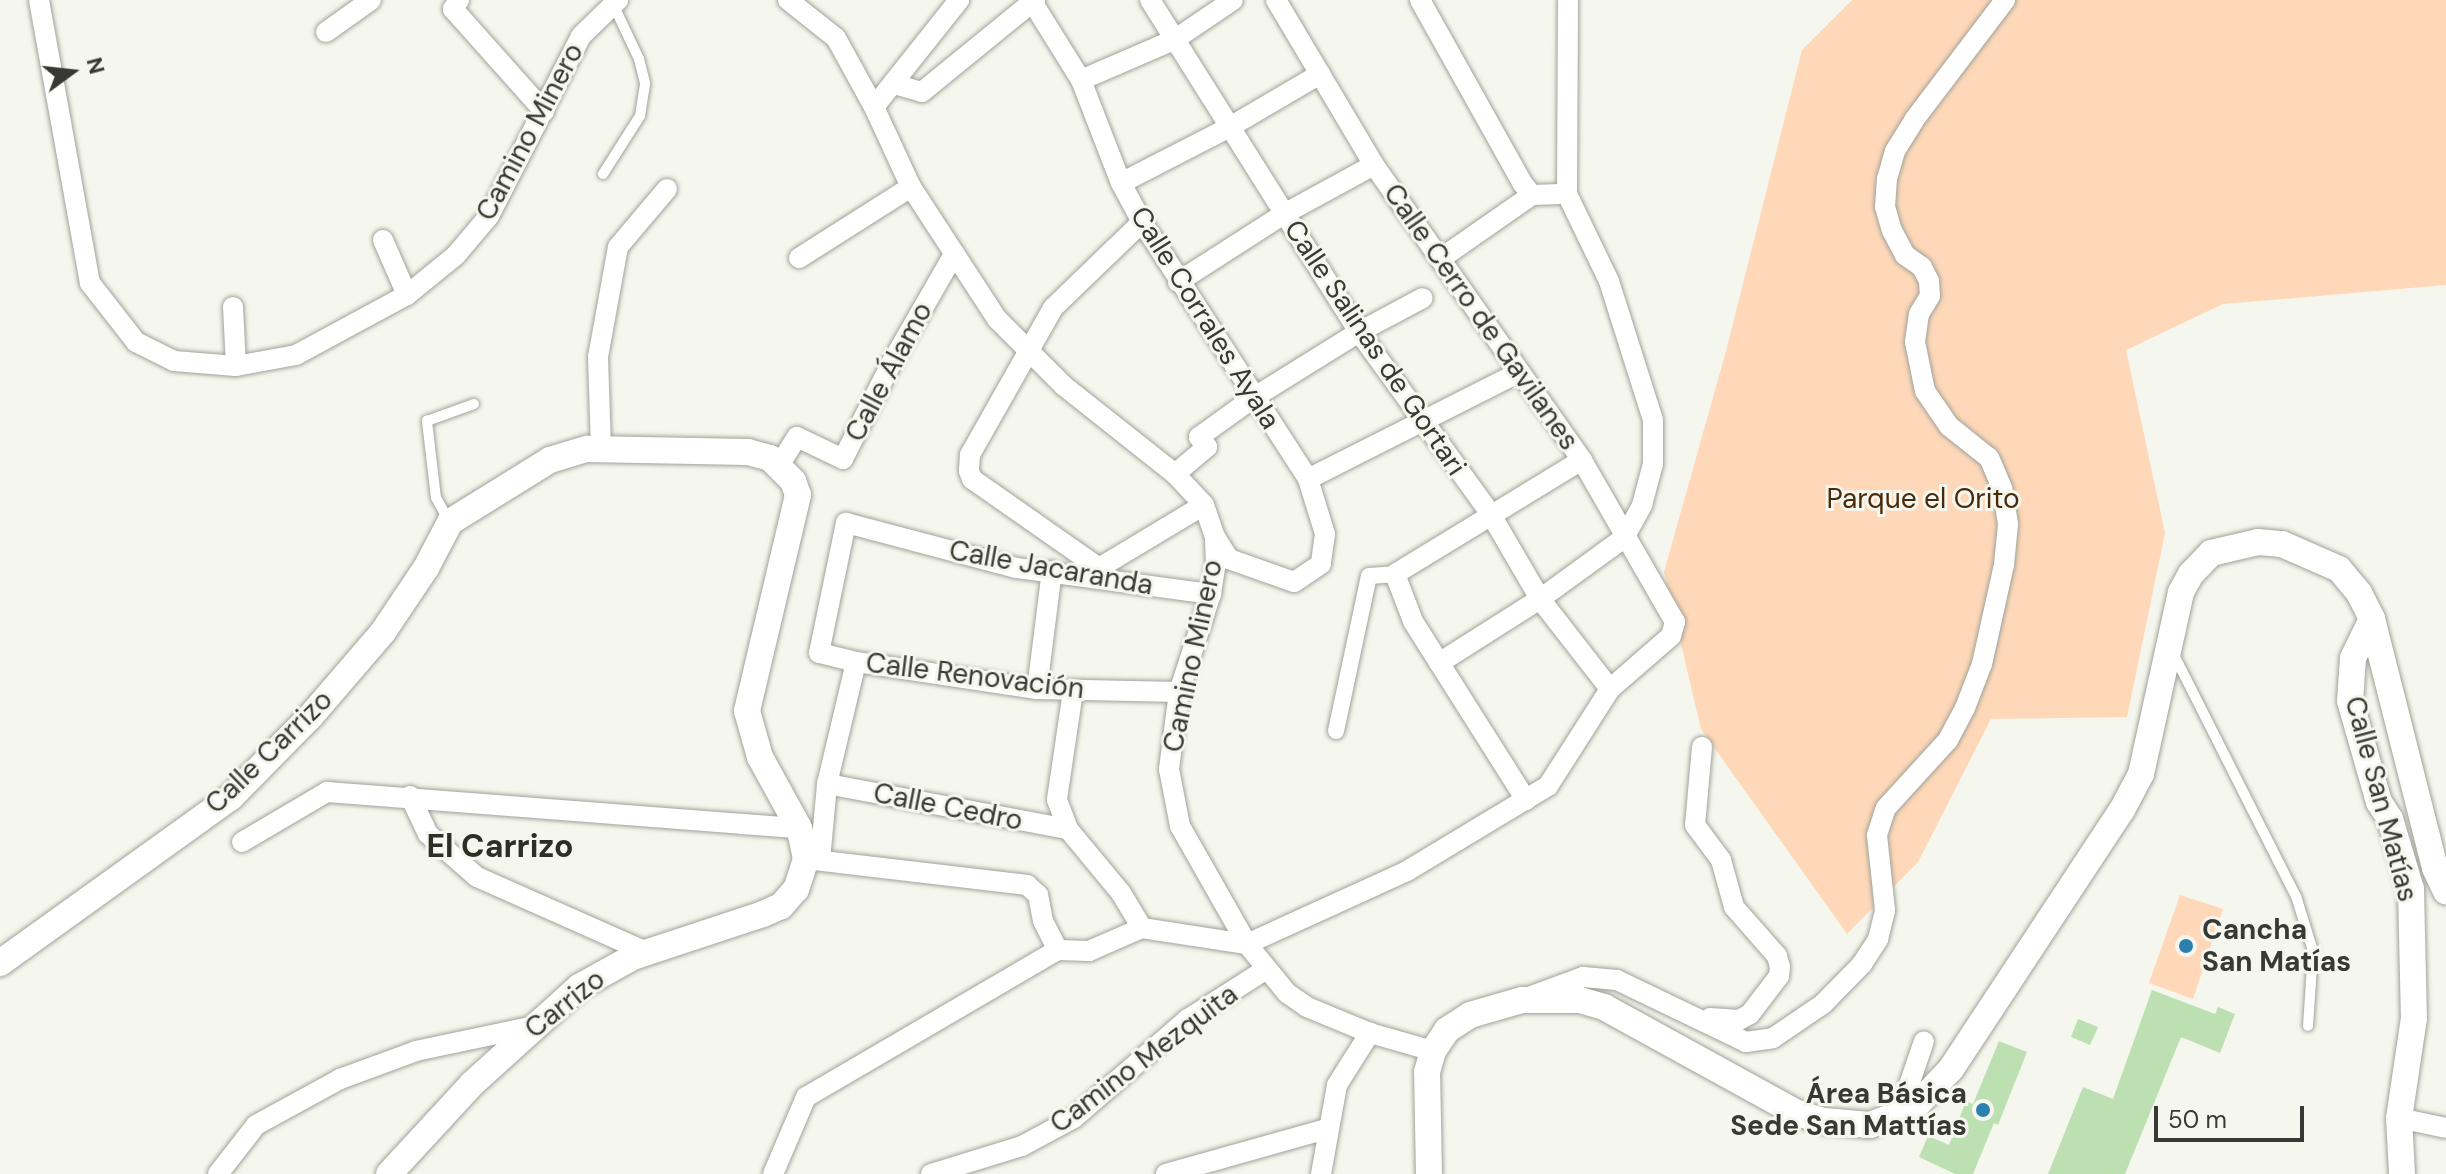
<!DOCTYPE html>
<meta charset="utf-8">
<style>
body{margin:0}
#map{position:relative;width:2446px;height:1174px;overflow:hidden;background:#f5f6ed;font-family:"DM Sans",sans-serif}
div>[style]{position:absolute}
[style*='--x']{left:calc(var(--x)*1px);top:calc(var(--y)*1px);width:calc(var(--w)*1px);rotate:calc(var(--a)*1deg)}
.green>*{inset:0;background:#fed8b8}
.building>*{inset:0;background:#bde0b2}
.roads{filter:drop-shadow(0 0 2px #a1a29a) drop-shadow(0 0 2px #a1a29a)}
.service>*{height:10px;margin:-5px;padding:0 5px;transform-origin:5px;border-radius:5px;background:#fff}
.pedestrian>*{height:16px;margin:-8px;padding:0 8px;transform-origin:8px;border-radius:8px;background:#fff}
.minor>*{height:20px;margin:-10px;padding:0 10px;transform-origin:10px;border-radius:10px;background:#fff}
.tertiary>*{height:26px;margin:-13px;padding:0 13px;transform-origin:13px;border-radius:13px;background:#fff}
.dots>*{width:22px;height:22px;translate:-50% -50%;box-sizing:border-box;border:4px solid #f5f6ed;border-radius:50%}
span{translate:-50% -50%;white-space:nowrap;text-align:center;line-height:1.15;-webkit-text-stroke:6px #f5f6ed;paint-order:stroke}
.street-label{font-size:28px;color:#383935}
.park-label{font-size:28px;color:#482a0b}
.poi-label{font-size:28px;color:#383935;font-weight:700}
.left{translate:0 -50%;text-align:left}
.right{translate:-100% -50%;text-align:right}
.quarter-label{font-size:32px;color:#2d2e27;font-weight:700}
.north{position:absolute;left:32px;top:32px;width:80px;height:80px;-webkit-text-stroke:6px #f5f6ed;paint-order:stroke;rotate:75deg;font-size:22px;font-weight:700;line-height:32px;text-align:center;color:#383935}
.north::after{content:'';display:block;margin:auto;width:28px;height:36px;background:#383935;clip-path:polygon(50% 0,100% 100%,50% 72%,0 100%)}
.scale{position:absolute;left:2154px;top:1106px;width:150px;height:36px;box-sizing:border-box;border:4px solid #383935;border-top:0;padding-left:10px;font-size:24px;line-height:28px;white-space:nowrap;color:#383935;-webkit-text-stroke:6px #f5f6ed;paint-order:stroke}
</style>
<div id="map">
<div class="green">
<div style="clip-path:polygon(1852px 0,2446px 0,2446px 285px,2223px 304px,2126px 350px,2165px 533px,2127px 717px,1991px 719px,1918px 862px,1847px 934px,1701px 729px,1664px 572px,1726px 351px,1802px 50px)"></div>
<div style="clip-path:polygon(2180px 895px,2223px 909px,2193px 999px,2149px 983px)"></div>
</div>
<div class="building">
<div style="clip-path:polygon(2152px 990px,2215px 1014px,2218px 1007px,2235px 1014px,2220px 1053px,2181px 1037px,2125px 1174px,2048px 1174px,2083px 1087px,2113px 1099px)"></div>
<div style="clip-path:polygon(2078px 1019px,2098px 1027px,2090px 1045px,2071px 1037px)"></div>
<div style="clip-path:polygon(1999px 1041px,2027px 1052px,1998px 1125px,1994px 1123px,1973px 1174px,1955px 1174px,1919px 1157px,1928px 1136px,1949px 1145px,1966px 1101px,1973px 1104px)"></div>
</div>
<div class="roads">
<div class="service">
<div style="--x:603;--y:174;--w:69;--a:-57.5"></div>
<div style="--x:640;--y:116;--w:33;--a:-81"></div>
<div style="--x:645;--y:83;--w:25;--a:-104"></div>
<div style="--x:639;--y:59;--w:61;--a:-115.3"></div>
<div style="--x:449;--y:521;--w:26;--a:-119"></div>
<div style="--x:436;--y:498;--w:78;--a:-96.7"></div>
<div style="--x:427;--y:421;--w:50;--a:-19.9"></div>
<div style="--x:2172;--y:651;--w:275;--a:63.2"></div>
<div style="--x:2296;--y:896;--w:58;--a:72.8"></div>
<div style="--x:2313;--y:951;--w:75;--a:93.8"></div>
</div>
<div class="pedestrian">
<div style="--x:1336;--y:731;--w:158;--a:-78"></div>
<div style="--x:1369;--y:576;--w:26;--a:-4"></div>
</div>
<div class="minor">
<div style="--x:39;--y:0;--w:288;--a:79.8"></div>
<div style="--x:90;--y:283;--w:75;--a:52.1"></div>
<div style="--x:136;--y:342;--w:42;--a:26.6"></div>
<div style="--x:174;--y:361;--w:62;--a:4.6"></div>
<div style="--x:236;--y:366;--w:61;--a:-10.4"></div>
<div style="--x:296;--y:355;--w:126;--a:-28.4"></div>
<div style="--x:407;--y:295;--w:63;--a:-39.2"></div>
<div style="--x:456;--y:255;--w:51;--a:-49.8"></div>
<div style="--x:489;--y:216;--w:202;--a:-62.9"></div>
<div style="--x:581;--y:36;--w:52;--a:-44.2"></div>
<div style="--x:459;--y:0;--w:11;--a:124"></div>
<div style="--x:453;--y:9;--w:137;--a:48.3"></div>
<div style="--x:788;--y:0;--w:61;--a:38.4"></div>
<div style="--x:836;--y:38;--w:79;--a:61.2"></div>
<div style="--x:874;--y:107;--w:88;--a:65.2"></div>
<div style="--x:911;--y:187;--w:158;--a:56.9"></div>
<div style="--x:997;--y:319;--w:95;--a:45"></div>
<div style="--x:1064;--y:386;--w:142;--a:38.4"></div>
<div style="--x:1175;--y:474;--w:42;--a:46.9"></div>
<div style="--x:1204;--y:505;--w:34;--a:71"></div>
<div style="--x:1215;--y:537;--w:25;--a:88"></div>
<div style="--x:1216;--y:562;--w:32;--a:99"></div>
<div style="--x:1211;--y:594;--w:103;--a:108.1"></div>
<div style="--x:1179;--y:692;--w:78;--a:97.4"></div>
<div style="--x:1169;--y:769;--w:58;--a:79.1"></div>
<div style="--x:1180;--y:826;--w:136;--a:60.4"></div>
<div style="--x:1247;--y:944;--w:63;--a:50.8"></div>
<div style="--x:1287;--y:993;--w:24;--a:35"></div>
<div style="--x:1307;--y:1007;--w:68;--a:22.4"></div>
<div style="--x:1370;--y:1033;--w:66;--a:15.9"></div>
<div style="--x:1150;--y:0;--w:392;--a:57.8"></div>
<div style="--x:1359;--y:332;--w:223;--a:54.1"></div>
<div style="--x:1490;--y:513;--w:99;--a:59.8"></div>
<div style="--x:1540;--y:599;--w:114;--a:52.1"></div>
<div style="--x:1420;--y:0;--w:211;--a:60.8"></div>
<div style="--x:1523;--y:184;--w:14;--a:51"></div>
<div style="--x:1532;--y:195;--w:35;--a:-2"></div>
<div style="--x:1033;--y:3;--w:91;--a:58.1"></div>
<div style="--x:1081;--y:80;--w:110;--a:68.8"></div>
<div style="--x:1121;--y:183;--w:44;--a:61.7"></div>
<div style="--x:1142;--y:222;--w:306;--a:57.1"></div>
<div style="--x:1308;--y:479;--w:58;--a:72.8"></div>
<div style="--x:1325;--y:534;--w:30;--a:98"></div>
<div style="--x:1321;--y:564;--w:32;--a:146"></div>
<div style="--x:1294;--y:582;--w:69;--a:-160.5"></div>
<div style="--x:1229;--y:559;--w:26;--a:-122"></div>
<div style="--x:326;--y:32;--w:55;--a:-35.4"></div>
<div style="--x:1081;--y:80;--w:101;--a:-23.3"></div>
<div style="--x:1174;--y:40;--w:71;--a:-34.1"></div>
<div style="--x:894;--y:84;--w:29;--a:16"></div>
<div style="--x:922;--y:92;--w:146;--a:-39.2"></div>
<div style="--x:874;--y:107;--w:137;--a:-51.5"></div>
<div style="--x:1121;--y:183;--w:120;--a:-27.2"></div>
<div style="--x:1228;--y:128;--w:107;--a:-30.4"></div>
<div style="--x:1142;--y:222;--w:124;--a:136"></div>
<div style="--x:1053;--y:308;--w:169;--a:119.5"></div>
<div style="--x:970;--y:455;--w:16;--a:94"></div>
<div style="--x:969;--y:471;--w:9;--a:69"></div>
<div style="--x:972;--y:479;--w:155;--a:35"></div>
<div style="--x:1099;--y:568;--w:122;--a:-31"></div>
<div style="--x:383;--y:240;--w:60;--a:66.4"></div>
<div style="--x:799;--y:258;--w:133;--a:-32.4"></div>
<div style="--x:1440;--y:259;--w:112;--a:-34.8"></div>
<div style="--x:1178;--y:282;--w:126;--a:-32.7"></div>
<div style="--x:1284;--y:214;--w:102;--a:-28.6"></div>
<div style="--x:233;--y:307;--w:59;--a:87.1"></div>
<div style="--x:601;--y:448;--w:91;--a:-91.9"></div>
<div style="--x:598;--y:357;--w:112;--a:-79.7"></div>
<div style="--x:618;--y:247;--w:76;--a:-49.8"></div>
<div style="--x:780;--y:464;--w:32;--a:-58"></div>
<div style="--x:797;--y:437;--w:51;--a:25.6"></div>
<div style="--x:843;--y:459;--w:109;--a:-63.2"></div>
<div style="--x:892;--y:362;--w:125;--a:-60.1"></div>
<div style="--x:1175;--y:474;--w:42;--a:-40.2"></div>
<div style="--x:1207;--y:447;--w:13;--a:-129"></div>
<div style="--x:1199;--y:437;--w:67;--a:-35.8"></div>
<div style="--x:1253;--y:398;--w:125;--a:-31.9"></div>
<div style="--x:1359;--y:332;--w:72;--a:-28"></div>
<div style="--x:1308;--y:479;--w:237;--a:-26.8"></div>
<div style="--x:1439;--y:663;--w:120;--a:-32.4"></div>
<div style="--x:1540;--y:599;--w:104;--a:-36"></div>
<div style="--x:1624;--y:538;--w:38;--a:-61"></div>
<div style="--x:1642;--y:505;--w:42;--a:-75"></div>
<div style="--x:1653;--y:464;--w:44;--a:-90"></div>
<div style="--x:1653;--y:420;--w:146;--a:-107.6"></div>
<div style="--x:1609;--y:281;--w:97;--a:-115.8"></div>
<div style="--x:1567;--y:194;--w:194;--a:-89.7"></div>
<div style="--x:1037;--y:689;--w:119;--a:-82.8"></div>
<div style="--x:1073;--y:691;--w:110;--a:98.4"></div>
<div style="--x:1057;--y:800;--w:31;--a:69"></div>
<div style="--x:1068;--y:829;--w:83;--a:50.4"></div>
<div style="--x:1121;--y:893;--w:41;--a:59"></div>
<div style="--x:1179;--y:692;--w:142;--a:-178.8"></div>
<div style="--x:1037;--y:689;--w:183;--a:-171.5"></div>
<div style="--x:856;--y:662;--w:38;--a:-166"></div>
<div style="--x:819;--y:653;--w:133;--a:-78.3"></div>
<div style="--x:846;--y:523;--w:176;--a:14.8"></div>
<div style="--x:1016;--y:568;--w:197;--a:7.6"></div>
<div style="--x:1702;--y:747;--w:78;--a:95.1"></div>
<div style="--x:1695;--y:825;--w:44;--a:53.4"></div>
<div style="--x:1721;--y:860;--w:49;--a:74.5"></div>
<div style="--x:1734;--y:907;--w:65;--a:48.7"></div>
<div style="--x:1777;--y:956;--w:11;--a:75"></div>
<div style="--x:1780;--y:967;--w:9;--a:96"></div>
<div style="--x:1779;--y:976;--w:48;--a:127.3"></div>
<div style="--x:1750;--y:1014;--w:13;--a:151"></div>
<div style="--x:1739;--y:1020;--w:29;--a:-176"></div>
<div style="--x:827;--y:784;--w:245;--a:10.6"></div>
<div style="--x:410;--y:796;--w:42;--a:64.7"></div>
<div style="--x:428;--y:834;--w:65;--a:41.3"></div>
<div style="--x:477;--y:877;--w:185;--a:23.9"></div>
<div style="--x:1526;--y:800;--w:212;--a:-122.3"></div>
<div style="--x:1413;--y:621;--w:50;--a:-111"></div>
<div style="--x:1395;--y:574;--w:219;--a:-31.4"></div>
<div style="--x:242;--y:842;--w:99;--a:-30.5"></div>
<div style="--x:327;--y:792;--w:473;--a:4.4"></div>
<div style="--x:806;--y:859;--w:223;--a:6.7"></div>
<div style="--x:1027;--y:885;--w:15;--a:42"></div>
<div style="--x:1038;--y:895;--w:26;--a:79"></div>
<div style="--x:1043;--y:921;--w:33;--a:63"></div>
<div style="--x:1058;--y:950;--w:31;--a:2"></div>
<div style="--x:1089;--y:951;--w:58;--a:-23.5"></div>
<div style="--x:820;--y:860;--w:76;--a:-84.7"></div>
<div style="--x:827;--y:784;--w:125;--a:-76.6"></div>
<div style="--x:1142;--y:928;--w:106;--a:8.7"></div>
<div style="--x:1247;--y:944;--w:176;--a:-24.5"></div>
<div style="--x:1407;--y:871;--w:165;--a:-31.1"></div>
<div style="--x:1548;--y:786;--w:115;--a:-57.4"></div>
<div style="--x:1610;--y:689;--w:81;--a:-41"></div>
<div style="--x:1671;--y:636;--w:15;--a:-74"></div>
<div style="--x:1675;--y:622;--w:187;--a:-119.9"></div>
<div style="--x:1582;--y:460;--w:361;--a:-125.2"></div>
<div style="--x:1374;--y:165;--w:192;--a:-120.7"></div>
<div style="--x:1529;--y:997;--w:58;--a:-20.3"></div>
<div style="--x:1583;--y:977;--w:34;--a:5"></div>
<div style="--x:1617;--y:980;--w:143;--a:25.7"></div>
<div style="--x:1746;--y:1042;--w:27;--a:-8"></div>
<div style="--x:1773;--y:1038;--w:60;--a:-34.2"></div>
<div style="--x:1823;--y:1004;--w:56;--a:-45.7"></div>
<div style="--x:1862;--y:964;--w:30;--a:-57"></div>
<div style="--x:1878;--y:939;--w:30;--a:-76"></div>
<div style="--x:1885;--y:910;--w:75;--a:-96.1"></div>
<div style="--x:1877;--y:835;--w:28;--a:-72"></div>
<div style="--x:1886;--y:808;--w:92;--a:-47.6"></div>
<div style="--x:1948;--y:740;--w:36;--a:-62"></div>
<div style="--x:1965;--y:708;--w:47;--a:-68.9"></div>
<div style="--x:1982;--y:664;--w:101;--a:-77.5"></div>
<div style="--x:2004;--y:565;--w:41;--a:-84.4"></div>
<div style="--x:2008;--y:524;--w:36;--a:-99"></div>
<div style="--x:2002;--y:488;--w:33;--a:-113"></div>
<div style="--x:1989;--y:458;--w:51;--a:-141.3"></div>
<div style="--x:1949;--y:426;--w:42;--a:-124.4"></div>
<div style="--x:1925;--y:391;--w:50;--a:-101.5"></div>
<div style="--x:1915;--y:342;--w:28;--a:-82"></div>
<div style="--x:1919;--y:314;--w:21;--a:-59"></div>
<div style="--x:1930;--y:296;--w:15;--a:-94"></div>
<div style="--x:1929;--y:281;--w:16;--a:-117"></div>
<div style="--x:1922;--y:267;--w:21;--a:-145"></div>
<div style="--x:1905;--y:255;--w:27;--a:-118"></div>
<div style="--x:1892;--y:231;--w:25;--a:-106"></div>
<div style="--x:1885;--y:207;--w:28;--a:-86"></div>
<div style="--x:1887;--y:179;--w:29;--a:-74"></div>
<div style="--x:1895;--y:151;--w:36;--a:-58"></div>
<div style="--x:1914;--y:120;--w:151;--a:-52.8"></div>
<div style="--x:1913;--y:1109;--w:24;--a:-99"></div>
<div style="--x:1909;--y:1085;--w:46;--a:-71.2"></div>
<div style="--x:2399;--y:1118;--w:48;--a:12"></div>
<div style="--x:218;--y:1174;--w:62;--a:-52.2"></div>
<div style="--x:256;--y:1125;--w:96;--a:-28.7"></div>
<div style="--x:340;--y:1079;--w:81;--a:-20.2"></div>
<div style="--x:416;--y:1051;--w:122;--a:-11.9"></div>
<div style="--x:773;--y:1174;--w:84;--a:-66.8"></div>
<div style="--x:806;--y:1097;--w:292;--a:-30.3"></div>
<div style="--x:931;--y:1174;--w:95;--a:-17.1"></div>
<div style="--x:1022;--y:1146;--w:59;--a:-28.3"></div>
<div style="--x:1074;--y:1118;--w:151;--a:-41"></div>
<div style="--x:1188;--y:1019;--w:91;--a:-32.5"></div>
<div style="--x:1166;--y:1174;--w:166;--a:-15.7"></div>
<div style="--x:1321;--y:1174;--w:90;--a:-79.8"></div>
<div style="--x:1337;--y:1085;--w:62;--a:-57.6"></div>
</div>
<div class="tertiary">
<div style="--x:2372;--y:619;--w:43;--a:116"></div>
<div style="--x:2353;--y:658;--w:43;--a:94"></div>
<div style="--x:2350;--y:701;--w:105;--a:74"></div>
<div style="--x:2379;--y:802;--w:20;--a:57"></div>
<div style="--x:2390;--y:819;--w:73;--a:73.3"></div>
<div style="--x:2411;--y:889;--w:129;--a:88.7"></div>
<div style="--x:2414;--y:1018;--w:101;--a:98.5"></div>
<div style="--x:2399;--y:1118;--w:56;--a:86.9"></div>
<div style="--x:0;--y:963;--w:284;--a:-35.7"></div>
<div style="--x:231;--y:797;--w:112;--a:-45.4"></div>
<div style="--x:310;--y:717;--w:112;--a:-49.3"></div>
<div style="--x:383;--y:632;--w:77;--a:-56.1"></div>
<div style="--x:426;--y:568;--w:52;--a:-62.4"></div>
<div style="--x:450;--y:522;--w:118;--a:-31.8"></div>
<div style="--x:550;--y:460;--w:39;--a:-17"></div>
<div style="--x:587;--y:449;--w:161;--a:1.1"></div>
<div style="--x:748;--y:452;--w:23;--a:15"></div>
<div style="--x:770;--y:458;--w:33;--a:45"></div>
<div style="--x:793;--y:481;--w:15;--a:70"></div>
<div style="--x:798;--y:495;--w:222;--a:103.3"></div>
<div style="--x:747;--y:711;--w:48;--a:74.2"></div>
<div style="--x:760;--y:757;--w:81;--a:61.2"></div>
<div style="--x:799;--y:828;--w:16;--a:76"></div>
<div style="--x:803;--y:844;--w:15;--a:79"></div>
<div style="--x:806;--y:859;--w:32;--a:108"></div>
<div style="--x:796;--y:889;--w:23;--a:131"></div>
<div style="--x:781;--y:906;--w:20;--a:156"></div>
<div style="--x:763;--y:914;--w:137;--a:161.7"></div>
<div style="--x:633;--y:957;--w:62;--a:150.9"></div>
<div style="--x:579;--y:987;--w:144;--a:137.8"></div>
<div style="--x:472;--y:1084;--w:122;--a:132.7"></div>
<div style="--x:1429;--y:1174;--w:102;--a:-91.1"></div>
<div style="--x:1427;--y:1072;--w:22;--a:-74"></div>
<div style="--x:1433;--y:1051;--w:25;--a:-56"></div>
<div style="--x:1447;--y:1030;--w:27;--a:-33"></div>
<div style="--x:1470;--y:1015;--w:54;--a:-16.1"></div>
<div style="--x:1522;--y:1000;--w:58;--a:0"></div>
<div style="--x:1580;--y:1000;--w:25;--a:16"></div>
<div style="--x:1604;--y:1007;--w:220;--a:28.8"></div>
<div style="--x:1797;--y:1113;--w:28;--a:17"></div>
<div style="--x:1824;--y:1121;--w:46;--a:5"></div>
<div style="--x:1870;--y:1125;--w:46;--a:-20.4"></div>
<div style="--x:1913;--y:1109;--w:55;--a:-46.5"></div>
<div style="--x:1951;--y:1069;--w:310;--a:-56.6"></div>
<div style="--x:2122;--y:810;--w:41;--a:-62.2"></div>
<div style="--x:2141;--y:774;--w:186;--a:-77.6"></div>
<div style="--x:2181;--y:592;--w:21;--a:-61"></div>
<div style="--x:2191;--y:574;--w:29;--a:-46"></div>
<div style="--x:2211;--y:553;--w:48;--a:-13.2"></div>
<div style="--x:2258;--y:542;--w:24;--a:5"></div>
<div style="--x:2282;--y:544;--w:62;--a:23.7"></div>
<div style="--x:2339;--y:569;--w:31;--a:50"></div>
<div style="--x:2359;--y:593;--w:29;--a:63"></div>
<div style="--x:2372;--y:619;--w:257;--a:75.8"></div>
<div style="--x:2435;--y:868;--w:26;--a:65"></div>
</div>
</div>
<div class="dots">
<div style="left:2186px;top:946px;background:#2c80b0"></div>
<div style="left:1983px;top:1110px;background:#2c80b0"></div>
</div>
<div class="street-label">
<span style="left:530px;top:132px;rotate:-62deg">Camino Minero</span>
<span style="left:1481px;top:317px;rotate:55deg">Calle Cerro de Gavilanes</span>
<span style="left:1205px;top:318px;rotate:58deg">Calle Corrales Ayala</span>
<span style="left:1375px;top:348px;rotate:56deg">Calle Salinas de Gortari</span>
<span style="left:889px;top:372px;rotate:-62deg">Calle Álamo</span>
<span style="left:1051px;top:568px;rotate:10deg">Calle Jacaranda</span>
<span style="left:1193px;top:656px;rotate:-78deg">Camino Minero</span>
<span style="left:975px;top:676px;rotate:7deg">Calle Renovación</span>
<span style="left:269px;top:752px;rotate:-44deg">Calle Carrizo</span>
<span style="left:2381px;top:799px;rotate:75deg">Calle San Matías</span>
<span style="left:948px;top:807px;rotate:11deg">Calle Cedro</span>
<span style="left:565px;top:1004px;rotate:-38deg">Carrizo</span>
<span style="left:1144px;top:1059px;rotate:-37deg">Camino Mezquita</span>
</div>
<div class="park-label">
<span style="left:1923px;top:499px">Parque el Orito</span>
</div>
<div class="poi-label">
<span class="left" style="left:2202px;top:946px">Cancha<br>San Matías</span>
<span class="right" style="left:1967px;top:1110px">Área Básica<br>Sede San Mattías</span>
</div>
<div class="quarter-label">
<span style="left:500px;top:846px">El Carrizo</span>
</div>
<div class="north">N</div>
<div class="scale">50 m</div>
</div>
